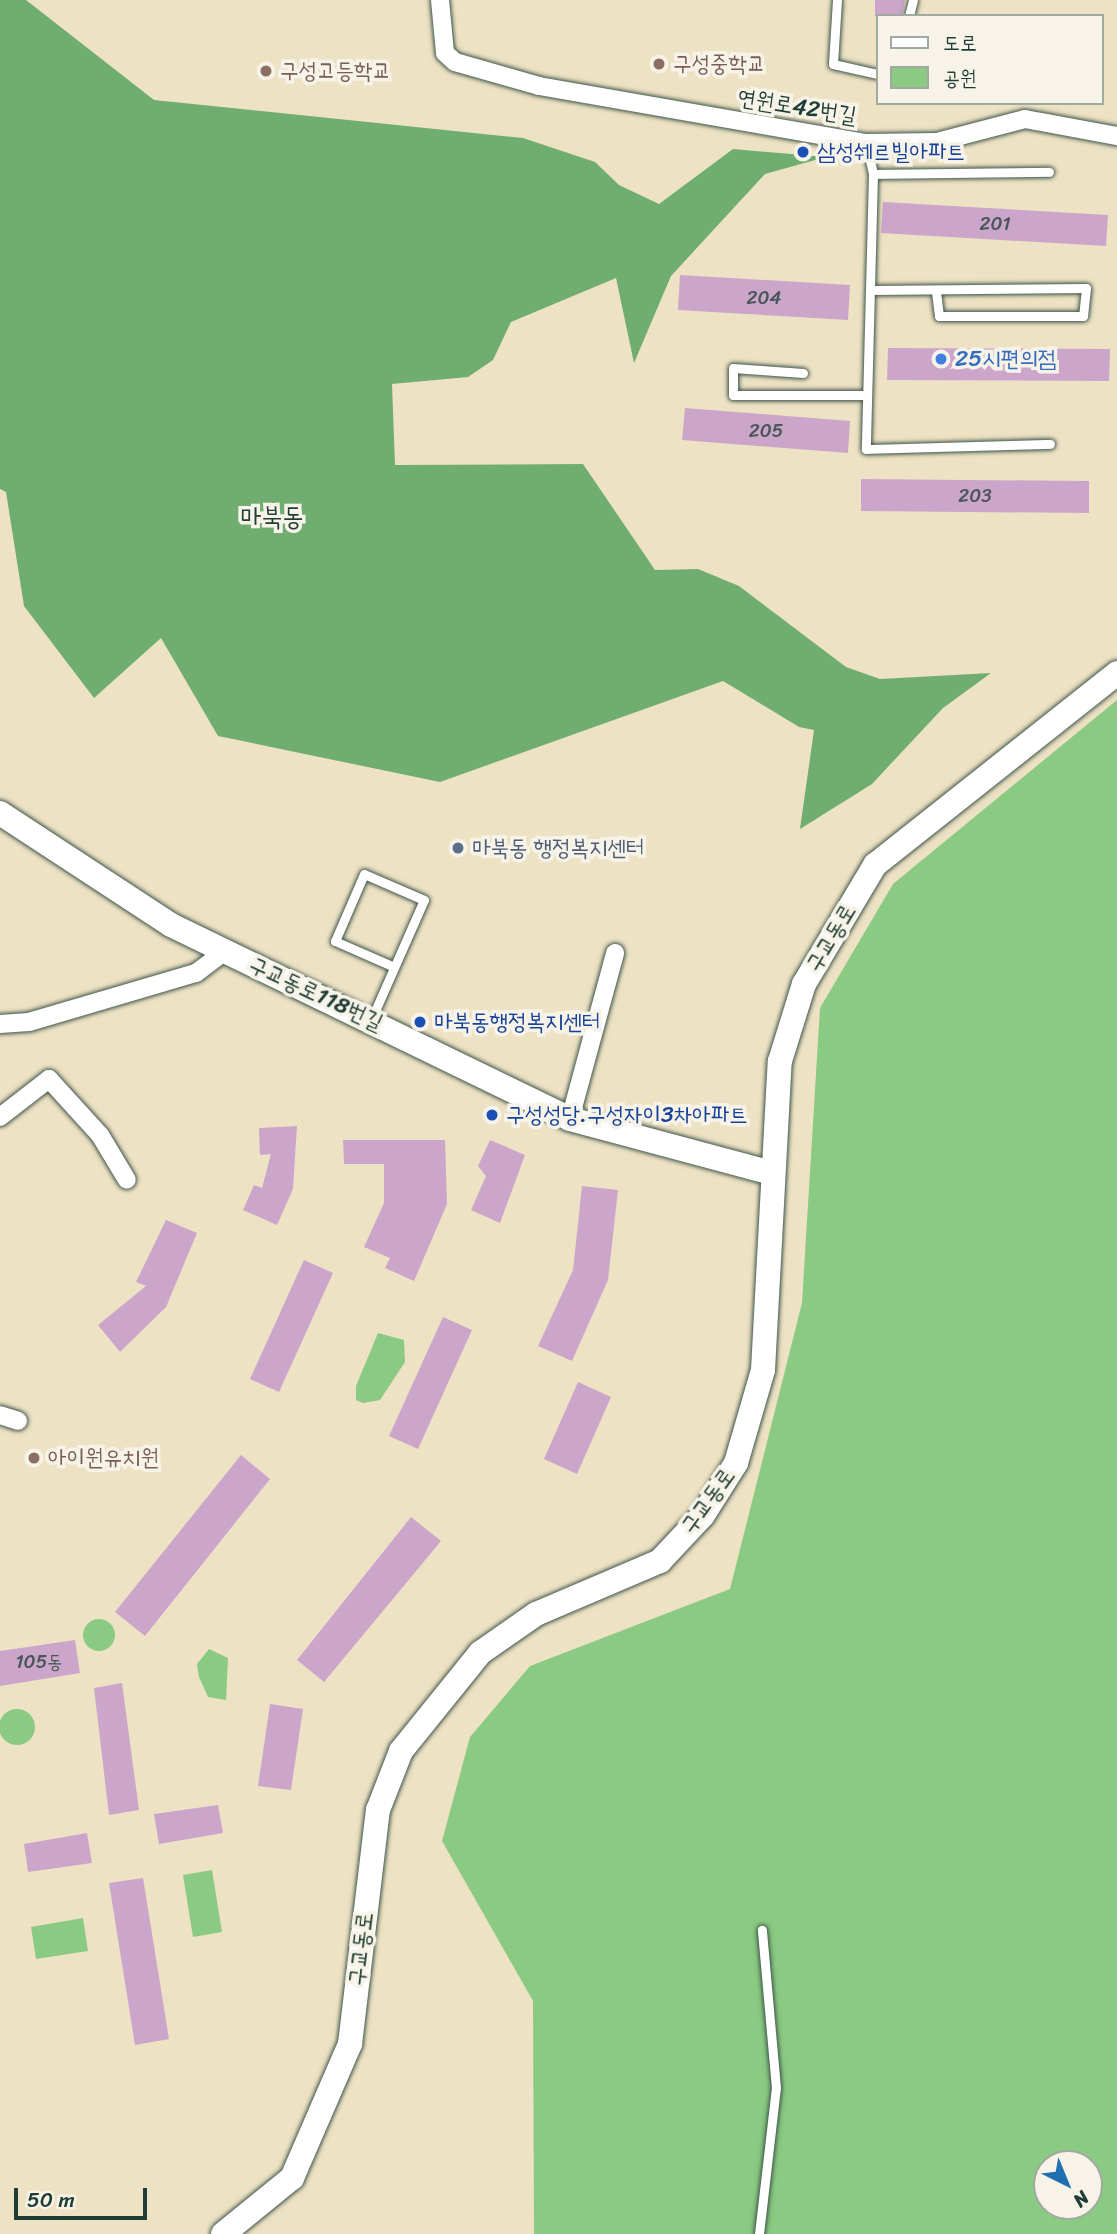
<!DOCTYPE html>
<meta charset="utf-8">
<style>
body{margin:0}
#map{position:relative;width:1117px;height:2234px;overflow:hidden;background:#eee2c4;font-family:Sriracha,"Poor Story",sans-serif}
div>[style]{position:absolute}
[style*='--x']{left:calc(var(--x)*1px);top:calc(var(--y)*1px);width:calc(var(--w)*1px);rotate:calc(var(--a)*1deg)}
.green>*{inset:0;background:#8aca82}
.round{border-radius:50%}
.forest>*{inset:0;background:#6fae70}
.building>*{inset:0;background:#cca6ca}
.roads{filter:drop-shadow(0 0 2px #3e564a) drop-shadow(0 0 2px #3e564a)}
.lane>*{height:9px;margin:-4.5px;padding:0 4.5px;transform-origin:4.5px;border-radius:4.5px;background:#fff}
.street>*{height:18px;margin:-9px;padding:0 9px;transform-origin:9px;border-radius:9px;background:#fff}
.secondary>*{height:24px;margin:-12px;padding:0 12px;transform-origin:12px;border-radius:12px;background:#fff}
.dots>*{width:19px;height:19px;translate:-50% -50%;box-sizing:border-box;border:4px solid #f7f3e8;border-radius:50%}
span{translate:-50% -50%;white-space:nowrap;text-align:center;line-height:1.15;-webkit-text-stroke:7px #f7f3e8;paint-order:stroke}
.number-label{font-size:19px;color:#4a575a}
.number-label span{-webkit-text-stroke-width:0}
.education-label{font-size:23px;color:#785e54}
.left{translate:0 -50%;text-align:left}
.street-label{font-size:23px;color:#1f3d34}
.transit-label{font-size:23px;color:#164399}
.shop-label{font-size:23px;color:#366cbe}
.service-label{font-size:23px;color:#4e5e75}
.quarter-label{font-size:26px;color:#1f3d34}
.legend{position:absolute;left:876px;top:14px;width:228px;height:91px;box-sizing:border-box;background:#f7f3e8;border:2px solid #a1aaa0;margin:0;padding:9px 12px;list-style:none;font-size:21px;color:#1f3d34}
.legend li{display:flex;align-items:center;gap:14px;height:35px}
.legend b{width:35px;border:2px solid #a1aaa0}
.north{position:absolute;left:1033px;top:2150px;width:70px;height:70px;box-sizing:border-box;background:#f7f3e8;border:2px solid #a1aaa0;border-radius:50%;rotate:137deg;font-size:19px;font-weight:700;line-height:28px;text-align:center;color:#1f3d34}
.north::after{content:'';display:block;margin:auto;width:24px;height:32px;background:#1f6fb2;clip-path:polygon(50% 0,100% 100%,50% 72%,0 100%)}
.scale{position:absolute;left:14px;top:2188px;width:133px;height:32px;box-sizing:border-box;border:4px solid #1f3d34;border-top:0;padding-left:9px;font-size:21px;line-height:24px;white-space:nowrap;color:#1f3d34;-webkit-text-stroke:5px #f7f3e8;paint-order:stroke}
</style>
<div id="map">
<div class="green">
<div style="clip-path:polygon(evenodd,1117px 700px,1117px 2234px,534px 2234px,533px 2001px,442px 1841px,470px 1737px,530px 1666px,730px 1589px,802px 1303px,820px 1008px,893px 884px,1117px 700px,1047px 2164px,1089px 2164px,1089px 2206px,1047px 2206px,1047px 2164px)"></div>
<div style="clip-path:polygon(378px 1333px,404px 1340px,405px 1362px,380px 1400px,363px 1403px,356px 1400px,356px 1386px)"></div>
<div class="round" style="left:83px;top:1619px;width:32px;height:32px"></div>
<div style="clip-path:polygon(209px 1649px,228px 1658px,226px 1700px,208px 1697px,199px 1677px,197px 1664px)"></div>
<div class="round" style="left:-1px;top:1709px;width:36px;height:36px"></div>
<div style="clip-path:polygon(212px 1870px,222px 1932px,193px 1937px,183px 1875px)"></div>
<div style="clip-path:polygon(83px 1918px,88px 1951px,36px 1959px,31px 1927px)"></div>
</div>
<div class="forest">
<div style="clip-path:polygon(0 0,26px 0,154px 100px,523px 138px,595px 162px,619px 185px,659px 204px,733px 149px,826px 157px,765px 174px,671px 276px,634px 363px,616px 278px,511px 322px,493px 360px,468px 377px,392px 384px,395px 465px,583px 464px,655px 570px,698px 569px,739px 586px,846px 667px,880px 679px,991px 673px,943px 708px,872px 784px,800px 829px,814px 730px,799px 727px,723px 681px,440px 782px,218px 736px,161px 638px,94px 698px,24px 606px,6px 492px,0 489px)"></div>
</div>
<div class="building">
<div style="clip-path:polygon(875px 0,905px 0,902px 16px,875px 16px)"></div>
<div style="clip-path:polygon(883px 202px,1108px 215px,1106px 246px,881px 233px)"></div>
<div style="clip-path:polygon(680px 275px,850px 285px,848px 320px,678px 310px)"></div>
<div style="clip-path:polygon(888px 348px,1110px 349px,1109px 381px,887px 380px)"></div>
<div style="clip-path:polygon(685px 408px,850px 421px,848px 453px,682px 440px)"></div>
<div style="clip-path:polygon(861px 479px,1089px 481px,1089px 513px,861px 511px)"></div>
<div style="clip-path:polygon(297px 1126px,293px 1189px,277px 1225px,243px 1210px,254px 1185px,262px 1188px,271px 1154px,260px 1155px,259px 1128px)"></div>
<div style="clip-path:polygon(343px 1140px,445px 1140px,447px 1204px,414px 1281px,385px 1268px,390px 1258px,364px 1247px,384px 1203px,384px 1164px,344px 1164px)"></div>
<div style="clip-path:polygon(490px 1140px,525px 1155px,500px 1223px,471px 1210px,486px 1176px,478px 1166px)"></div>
<div style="clip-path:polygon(582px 1186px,618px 1190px,608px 1280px,572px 1361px,538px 1346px,573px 1270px)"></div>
<div style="clip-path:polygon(166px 1220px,197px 1233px,166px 1307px,120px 1352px,98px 1325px,146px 1286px,136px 1282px)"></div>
<div style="clip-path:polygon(304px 1260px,333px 1273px,279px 1392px,250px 1379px)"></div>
<div style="clip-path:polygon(443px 1317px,472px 1330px,418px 1449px,389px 1436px)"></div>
<div style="clip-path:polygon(578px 1382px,611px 1397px,577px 1474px,544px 1459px)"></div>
<div style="clip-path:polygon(241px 1455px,270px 1479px,145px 1636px,115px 1612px)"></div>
<div style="clip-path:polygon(411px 1517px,441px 1541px,324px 1682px,297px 1660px)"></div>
<div style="clip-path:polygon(75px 1640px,80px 1673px,0 1686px,0 1651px)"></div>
<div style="clip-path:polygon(122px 1683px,139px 1810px,109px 1815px,94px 1688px)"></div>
<div style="clip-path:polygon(270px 1704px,303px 1709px,291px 1790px,258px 1786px)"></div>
<div style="clip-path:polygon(218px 1805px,223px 1833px,159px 1844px,154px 1814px)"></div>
<div style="clip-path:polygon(87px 1833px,92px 1863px,28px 1872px,24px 1844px)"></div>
<div style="clip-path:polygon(143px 1878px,169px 2039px,135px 2045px,109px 1883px)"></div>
</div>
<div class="roads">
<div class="lane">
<div style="--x:837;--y:0;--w:64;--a:93.6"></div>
<div style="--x:833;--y:64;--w:45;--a:12.8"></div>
<div style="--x:909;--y:16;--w:16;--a:-76"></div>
<div style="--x:866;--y:143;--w:32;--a:77"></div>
<div style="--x:873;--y:174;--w:275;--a:91.5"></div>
<div style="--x:866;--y:449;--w:184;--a:-1.6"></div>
<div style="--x:873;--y:174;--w:176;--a:-0.7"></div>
<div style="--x:870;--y:290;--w:216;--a:-0.5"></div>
<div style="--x:1086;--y:288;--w:28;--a:96"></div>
<div style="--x:1083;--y:316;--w:144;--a:180"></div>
<div style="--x:939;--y:316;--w:26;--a:-97"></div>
<div style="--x:803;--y:373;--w:70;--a:-175.9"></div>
<div style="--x:733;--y:368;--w:27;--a:90"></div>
<div style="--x:733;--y:395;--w:134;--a:0"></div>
<div style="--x:371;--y:1020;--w:131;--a:-66.2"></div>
<div style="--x:424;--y:900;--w:65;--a:-156.6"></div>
<div style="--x:364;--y:874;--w:73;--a:113.4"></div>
<div style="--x:335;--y:941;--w:62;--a:23.7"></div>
<div style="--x:759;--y:2234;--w:147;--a:-83.4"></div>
<div style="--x:776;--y:2088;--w:159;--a:-95.1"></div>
</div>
<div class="street">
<div style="--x:440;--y:0;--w:53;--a:84.6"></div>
<div style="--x:445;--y:53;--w:13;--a:42"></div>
<div style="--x:455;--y:62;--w:87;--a:15.9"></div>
<div style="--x:539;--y:86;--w:332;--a:9.9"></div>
<div style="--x:866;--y:143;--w:71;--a:-0.8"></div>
<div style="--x:937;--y:142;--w:91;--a:-14.6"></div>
<div style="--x:1025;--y:119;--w:94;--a:10.5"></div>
<div style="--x:0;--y:1024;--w:29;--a:-4"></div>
<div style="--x:29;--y:1022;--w:174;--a:-16.4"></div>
<div style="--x:196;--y:973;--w:36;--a:-37"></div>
<div style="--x:0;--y:1117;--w:62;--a:-37.8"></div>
<div style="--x:49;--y:1079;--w:76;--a:47.7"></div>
<div style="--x:100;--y:1135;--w:52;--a:59"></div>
<div style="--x:570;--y:1119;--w:172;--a:-74.8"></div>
<div style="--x:0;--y:1415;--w:19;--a:18"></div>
</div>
<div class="secondary">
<div style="--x:0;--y:813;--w:204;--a:33.2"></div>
<div style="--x:171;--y:925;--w:444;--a:25.9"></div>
<div style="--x:570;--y:1119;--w:208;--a:15"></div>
<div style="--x:223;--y:2234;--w:89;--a:-39.1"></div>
<div style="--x:292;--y:2178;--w:146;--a:-66.6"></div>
<div style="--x:350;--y:2044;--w:236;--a:-83.2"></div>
<div style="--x:378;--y:1810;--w:63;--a:-68.7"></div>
<div style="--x:401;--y:1751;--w:126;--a:-51.1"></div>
<div style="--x:480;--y:1653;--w:68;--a:-34.9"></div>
<div style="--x:536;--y:1614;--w:135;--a:-23.1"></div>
<div style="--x:660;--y:1561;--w:63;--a:-46.9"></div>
<div style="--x:703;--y:1515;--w:62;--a:-57.6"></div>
<div style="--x:736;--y:1463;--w:97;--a:-73.8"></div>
<div style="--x:763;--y:1370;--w:309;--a:-86.9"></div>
<div style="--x:780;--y:1061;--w:81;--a:-72.7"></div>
<div style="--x:804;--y:984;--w:139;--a:-59.2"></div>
<div style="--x:875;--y:865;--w:309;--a:-38.4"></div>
</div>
</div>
<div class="dots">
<div style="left:659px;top:64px;background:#8d6e63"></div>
<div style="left:266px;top:71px;background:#8d6e63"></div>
<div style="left:803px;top:152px;background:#1a4fb4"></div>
<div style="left:941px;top:359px;background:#3f7fe0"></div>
<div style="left:458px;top:848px;background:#5c6f8a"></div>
<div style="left:420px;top:1022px;background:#1a4fb4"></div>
<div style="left:492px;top:1115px;background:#1a4fb4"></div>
<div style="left:34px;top:1458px;background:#8d6e63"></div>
</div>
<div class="number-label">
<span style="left:995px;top:224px">201</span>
<span style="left:764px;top:298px">204</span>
<span style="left:766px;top:431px">205</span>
<span style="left:975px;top:496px">203</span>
<span style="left:39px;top:1662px">105동</span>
</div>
<div class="education-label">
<span class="left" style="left:673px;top:64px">구성중학교</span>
<span class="left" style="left:280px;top:71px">구성고등학교</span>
<span class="left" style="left:48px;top:1458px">아이원유치원</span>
</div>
<div class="street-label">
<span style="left:797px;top:107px;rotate:9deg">연원로42번길</span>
<span style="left:831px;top:938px;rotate:-59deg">구교동로</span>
<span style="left:316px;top:994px;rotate:25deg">구교동로118번길</span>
<span style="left:708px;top:1501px;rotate:-54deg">구교동로</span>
<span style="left:361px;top:1949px;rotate:-83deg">구교동로</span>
</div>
<div class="transit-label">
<span class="left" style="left:817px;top:152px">삼성쉐르빌아파트</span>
<span class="left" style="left:434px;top:1022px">마북동행정복지센터</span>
<span class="left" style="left:506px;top:1115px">구성성당.구성자이3차아파트</span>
</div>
<div class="shop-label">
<span class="left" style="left:955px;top:359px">25시편의점</span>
</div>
<div class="service-label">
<span class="left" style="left:472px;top:848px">마북동 행정복지센터</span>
</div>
<div class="quarter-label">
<span style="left:272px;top:517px">마북동</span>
</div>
<ul class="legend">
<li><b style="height:9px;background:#fff"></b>도로</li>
<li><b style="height:19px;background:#8aca82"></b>공원</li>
</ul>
<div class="north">N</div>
<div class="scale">50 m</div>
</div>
